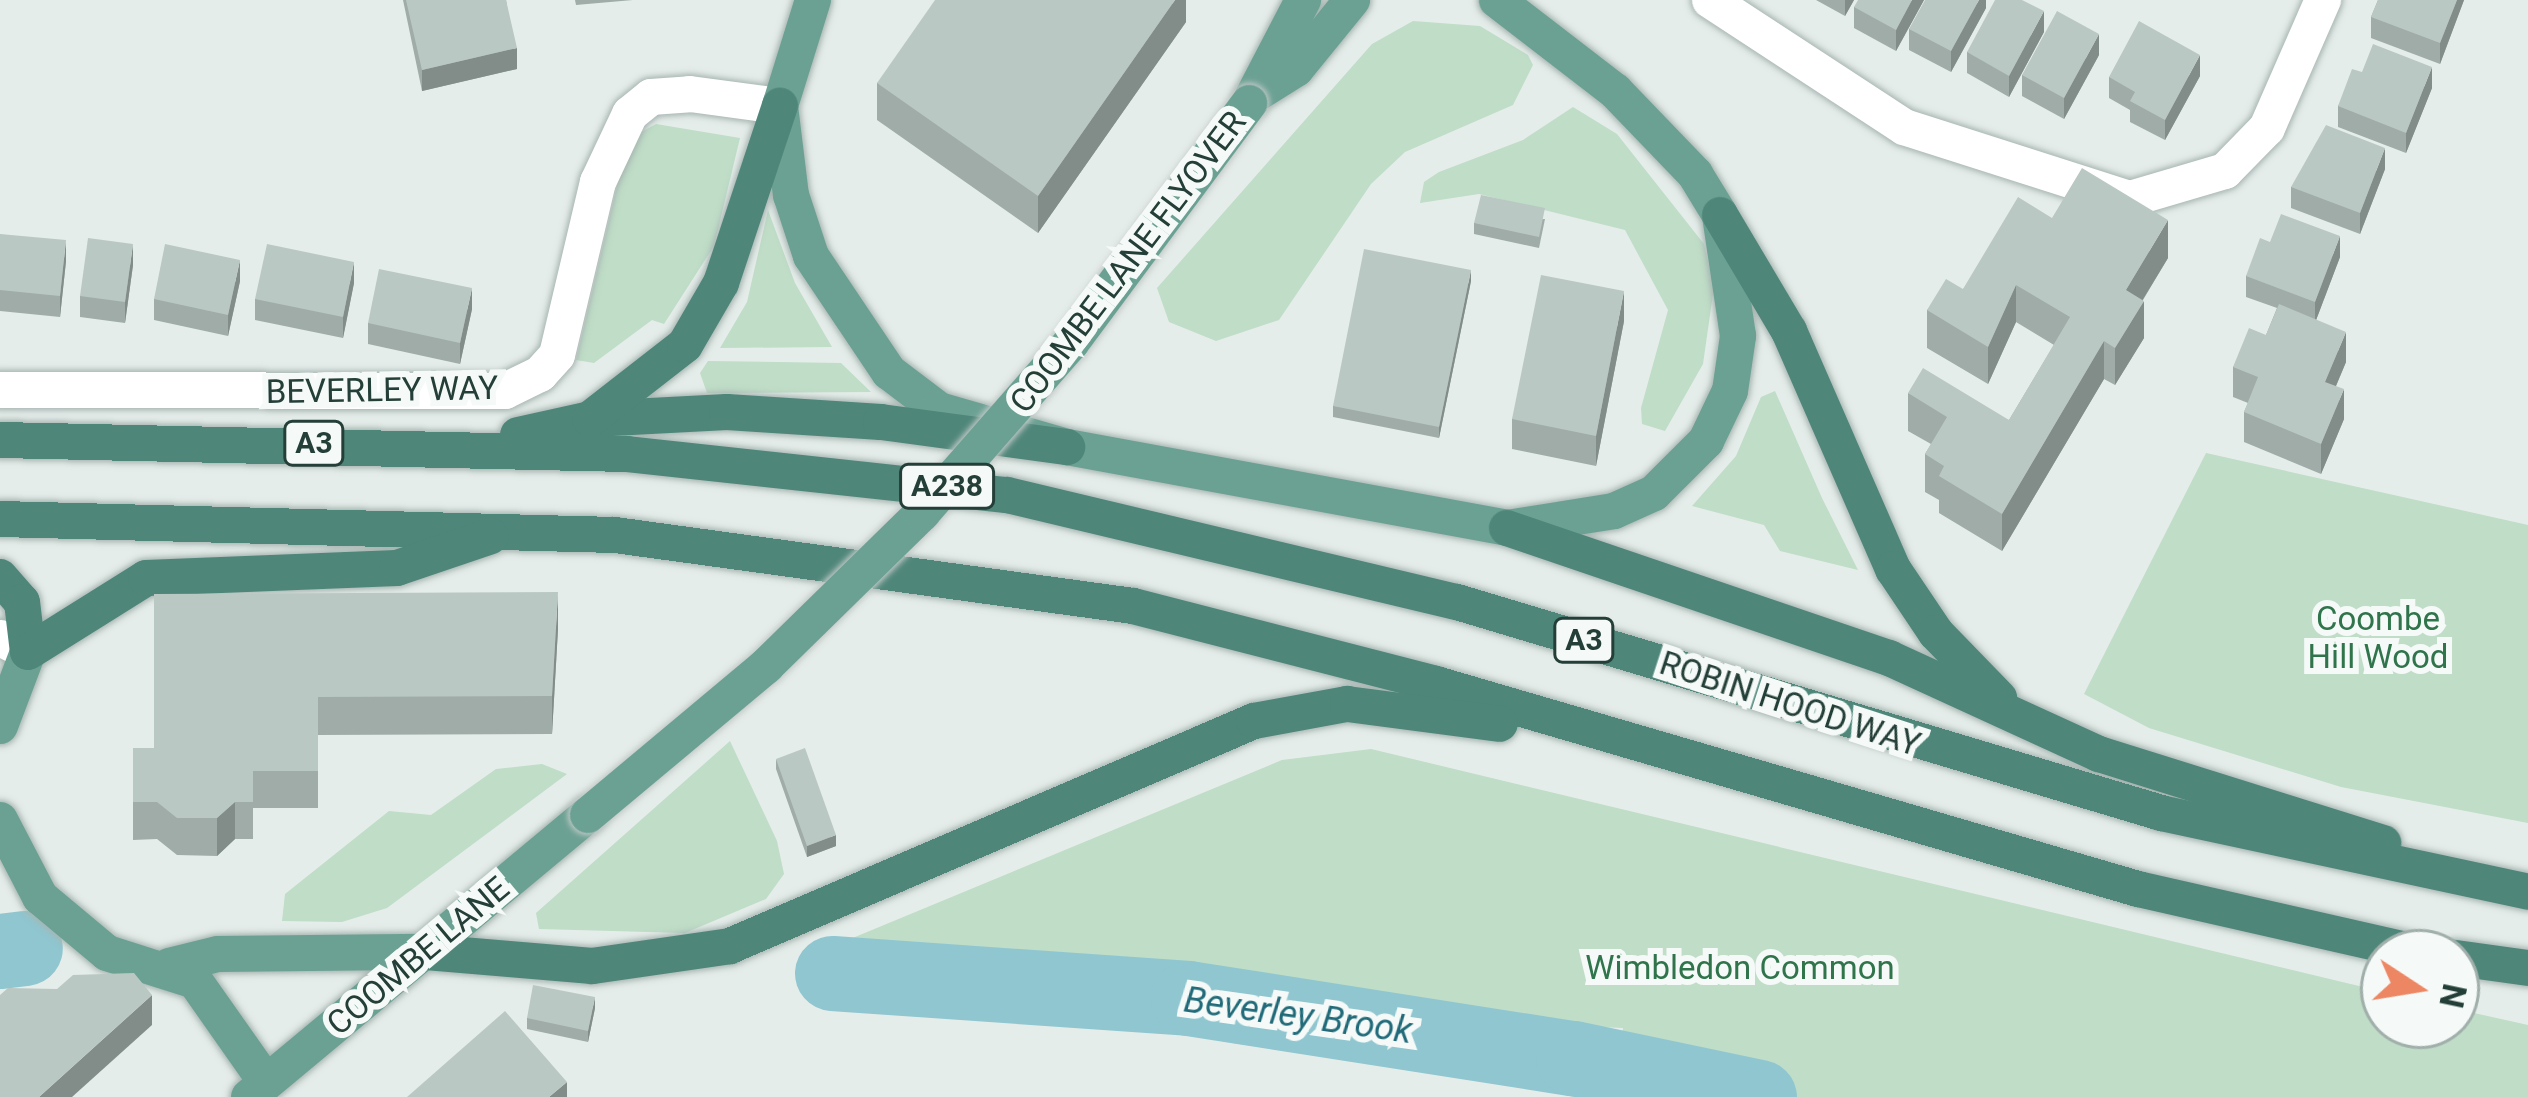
<!DOCTYPE html>
<style>
body{margin:0}
#map{position:relative;width:2528px;height:1097px;overflow:hidden;background:#e5edea;font-family:Roboto,sans-serif}
div>[style]{position:absolute}
[style*='--x']{left:calc(var(--x)*1px);top:calc(var(--y)*1px);width:calc(var(--w)*1px);rotate:calc(var(--a)*1deg)}
.green>*{inset:0;background:#bfddc7}
.river>*{height:75px;margin:-37.5px;padding:0 37.5px;transform-origin:37.5px;border-radius:37.5px;background:#8fc6d0}
.roads{filter:drop-shadow(0 0 3px #a7b5b1) drop-shadow(0 0 3px #a7b5b1)}
.minor>*{height:36px;margin:-18px;padding:0 18px;transform-origin:18px;border-radius:18px;background:#fff}
.primary>*{height:36px;margin:-18px;padding:0 18px;transform-origin:18px;border-radius:18px;background:#6ba193}
.trunk>*{height:36px;margin:-18px;padding:0 18px;transform-origin:18px;border-radius:18px;background:#4e8679}
.bridges{filter:drop-shadow(0 0 3px #c2c9c7) drop-shadow(0 0 3px #c2c9c7)}
.primary-bridge>*{height:36px;margin:-18px;padding:0 18px;transform-origin:18px;border-radius:18px;background:#6ba193}
.wall>*{inset:0;background:#a0aca8}
.shaded-wall>*{inset:0;background:#828c88}
.building>*{inset:0;background:#bac8c3}
span{translate:-50% -50%;white-space:nowrap;text-align:center;line-height:1.15;-webkit-text-stroke:12px #f5faf8;paint-order:stroke}
.shield-label span{padding:3px 9px;background:#f5faf8;border:3px solid;border-radius:9px;-webkit-text-stroke-width:0}
.shield-label{font-size:30px;color:#243f38;font-weight:700}
.street-label{font-size:33px;color:#243f38}
.park-label{font-size:33px;color:#30744b}
.water-label{font-size:36px;color:#206a79;font-style:italic}
.north{position:absolute;left:2360px;top:929px;width:120px;height:120px;box-sizing:border-box;background:#f5faf8;border:3px solid #a1afab;border-radius:50%;rotate:102deg;font-size:33px;font-weight:700;line-height:48px;text-align:center;color:#243f38}
.north::after{content:'';display:block;margin:auto;width:42px;height:54px;background:#ed8663;clip-path:polygon(50% 0,100% 100%,50% 72%,0 100%)}
</style>
<div id="map">
<div class="green">
<div style="clip-path:polygon(1413px 21px,1480px 26px,1528px 55px,1533px 65px,1513px 105px,1405px 152px,1371px 184px,1279px 320px,1216px 341px,1169px 322px,1157px 288px,1372px 44px)"></div>
<div style="clip-path:polygon(1573px 107px,1617px 134px,1704px 244px,1714px 287px,1703px 364px,1665px 431px,1642px 424px,1641px 408px,1668px 310px,1625px 230px,1479px 194px,1420px 203px,1424px 182px,1439px 172px,1523px 140px)"></div>
<div style="clip-path:polygon(656px 124px,740px 138px,714px 246px,664px 324px,652px 320px,594px 363px,576px 360px,621px 169px,636px 135px)"></div>
<div style="clip-path:polygon(768px 210px,795px 283px,832px 347px,720px 348px,747px 302px)"></div>
<div style="clip-path:polygon(708px 361px,841px 363px,871px 392px,707px 393px,700px 373px)"></div>
<div style="clip-path:polygon(1775px 391px,1822px 498px,1858px 570px,1780px 551px,1764px 525px,1692px 506px,1736px 456px,1761px 397px)"></div>
<div style="clip-path:polygon(2206px 453px,2528px 525px,2528px 823px,2341px 787px,2149px 728px,2084px 694px)"></div>
<div style="clip-path:polygon(730px 741px,777px 841px,784px 874px,766px 899px,685px 933px,539px 929px,536px 913px)"></div>
<div style="clip-path:polygon(1371px 749px,2384px 992px,2384px 1025px,2456px 1025px,2456px 1009px,2528px 1025px,2528px 1097px,1615px 1097px,1623px 1028px,1599px 1027px,1583px 1094px,1232px 1043px,1239px 986px,843px 942px,1282px 760px)"></div>
<div style="clip-path:polygon(542px 764px,567px 774px,387px 908px,342px 922px,282px 921px,285px 894px,389px 811px,431px 815px,496px 769px)"></div>
</div>
<div class="river">
<div style="--x:0;--y:951;--w:25;--a:-7"></div>
<div style="--x:832;--y:973;--w:357;--a:4"></div>
<div style="--x:1188;--y:998;--w:390;--a:8.9"></div>
<div style="--x:1573;--y:1058;--w:190;--a:11.8"></div>
</div>
<div class="roads">
<div class="minor">
<div style="--x:1710;--y:0;--w:232;--a:33.2"></div>
<div style="--x:1904;--y:127;--w:237;--a:17.7"></div>
<div style="--x:2130;--y:199;--w:99;--a:-16.4"></div>
<div style="--x:2225;--y:171;--w:60;--a:-45.7"></div>
<div style="--x:2267;--y:128;--w:140;--a:-66.4"></div>
<div style="--x:0;--y:390;--w:505;--a:0.11"></div>
<div style="--x:505;--y:391;--w:39;--a:-26"></div>
<div style="--x:540;--y:374;--w:25;--a:-48"></div>
<div style="--x:557;--y:355;--w:178;--a:-76.7"></div>
<div style="--x:598;--y:182;--w:75;--a:-64.8"></div>
<div style="--x:630;--y:114;--w:27;--a:-39"></div>
<div style="--x:651;--y:97;--w:39;--a:-4"></div>
<div style="--x:690;--y:94;--w:91;--a:7.6"></div>
<div style="--x:0;--y:638;--w:31;--a:27"></div>
</div>
<div class="primary">
<div style="--x:813;--y:0;--w:111;--a:107.3"></div>
<div style="--x:780;--y:106;--w:90;--a:83"></div>
<div style="--x:791;--y:195;--w:64;--a:71.8"></div>
<div style="--x:811;--y:256;--w:140;--a:56.1"></div>
<div style="--x:889;--y:372;--w:63;--a:37.2"></div>
<div style="--x:939;--y:410;--w:133;--a:16.1"></div>
<div style="--x:1067;--y:447;--w:447;--a:10.4"></div>
<div style="--x:1507;--y:528;--w:108;--a:-9"></div>
<div style="--x:1614;--y:511;--w:44;--a:-24.2"></div>
<div style="--x:1654;--y:493;--w:74;--a:-45"></div>
<div style="--x:1706;--y:441;--w:55;--a:-64.4"></div>
<div style="--x:1730;--y:391;--w:56;--a:-81.7"></div>
<div style="--x:1738;--y:336;--w:122;--a:-98.5"></div>
<div style="--x:1720;--y:215;--w:48;--a:-121.4"></div>
<div style="--x:1695;--y:174;--w:115;--a:-133.9"></div>
<div style="--x:1615;--y:91;--w:149;--a:-142.4"></div>
<div style="--x:1256;--y:94;--w:47;--a:-32"></div>
<div style="--x:1296;--y:69;--w:89;--a:-50.9"></div>
<div style="--x:1251;--y:100;--w:113;--a:-62.5"></div>
<div style="--x:0;--y:726;--w:79;--a:-69.3"></div>
<div style="--x:0;--y:820;--w:87;--a:62.5"></div>
<div style="--x:40;--y:897;--w:87;--a:39.9"></div>
<div style="--x:107;--y:953;--w:92;--a:17.7"></div>
<div style="--x:195;--y:981;--w:123;--a:54.9"></div>
<div style="--x:169;--y:966;--w:50;--a:-13.8"></div>
<div style="--x:218;--y:954;--w:208;--a:-0.6"></div>
<div style="--x:249;--y:1097;--w:441;--a:-39.8"></div>
</div>
<div class="trunk">
<div style="--x:1720;--y:215;--w:135;--a:59.3"></div>
<div style="--x:1789;--y:331;--w:260;--a:66.4"></div>
<div style="--x:1893;--y:569;--w:77;--a:56.1"></div>
<div style="--x:1936;--y:633;--w:91;--a:45.9"></div>
<div style="--x:593;--y:419;--w:134;--a:-3"></div>
<div style="--x:727;--y:412;--w:154;--a:3.7"></div>
<div style="--x:881;--y:422;--w:188;--a:7.7"></div>
<div style="--x:518;--y:435;--w:74;--a:-12.5"></div>
<div style="--x:590;--y:419;--w:120;--a:-37.9"></div>
<div style="--x:685;--y:345;--w:72;--a:-59.9"></div>
<div style="--x:721;--y:283;--w:187;--a:-71.6"></div>
<div style="--x:0;--y:440;--w:627;--a:1.28"></div>
<div style="--x:627;--y:454;--w:382;--a:6.2"></div>
<div style="--x:1007;--y:495;--w:463;--a:13.4"></div>
<div style="--x:1457;--y:602;--w:735;--a:16.68"></div>
<div style="--x:2161;--y:813;--w:375;--a:12.1"></div>
<div style="--x:0;--y:519;--w:615;--a:1.49"></div>
<div style="--x:615;--y:535;--w:523;--a:7.8"></div>
<div style="--x:1133;--y:606;--w:313;--a:14.4"></div>
<div style="--x:1436;--y:684;--w:731;--a:16.28"></div>
<div style="--x:2138;--y:889;--w:289;--a:12.8"></div>
<div style="--x:1507;--y:528;--w:404;--a:18.8"></div>
<div style="--x:1889;--y:658;--w:231;--a:24.6"></div>
<div style="--x:2099;--y:754;--w:298;--a:17.4"></div>
<div style="--x:0;--y:577;--w:33;--a:49"></div>
<div style="--x:22;--y:602;--w:50;--a:83.2"></div>
<div style="--x:28;--y:652;--w:139;--a:-32.1"></div>
<div style="--x:146;--y:578;--w:251;--a:-2.3"></div>
<div style="--x:397;--y:568;--w:99;--a:-18.8"></div>
<div style="--x:426;--y:952;--w:167;--a:4.8"></div>
<div style="--x:592;--y:966;--w:139;--a:-8.2"></div>
<div style="--x:730;--y:946;--w:570;--a:-23.24"></div>
<div style="--x:1254;--y:721;--w:95;--a:-10.4"></div>
<div style="--x:1347;--y:704;--w:154;--a:7.4"></div>
<div style="--x:2456;--y:958;--w:73;--a:7.9"></div>
</div>
</div>
<div class="bridges">
<div class="primary-bridge">
<div style="--x:588;--y:815;--w:232;--a:-39.9"></div>
<div style="--x:766;--y:666;--w:219;--a:-44.4"></div>
<div style="--x:922;--y:513;--w:226;--a:-48.8"></div>
<div style="--x:1071;--y:343;--w:299;--a:-53.4"></div>
</div>
</div>
<div class="wall">
<div style="clip-path:polygon(403px 0,506px 0,517px 69px,422px 91px)"></div>
<div style="clip-path:polygon(575px 0,633px 0,576px 5px)"></div>
<div style="clip-path:polygon(1186px 0,1186px 22px,1038px 233px,877px 120px,877px 83px)"></div>
<div style="clip-path:polygon(1816px 0,1854px 0,1845px 16px)"></div>
<div style="clip-path:polygon(1924px 0,1896px 51px,1854px 28px,1854px 7px)"></div>
<div style="clip-path:polygon(1986px 0,1986px 8px,1951px 72px,1909px 50px,1909px 29px)"></div>
<div style="clip-path:polygon(2378px 0,2464px 0,2440px 64px,2371px 38px,2371px 17px)"></div>
<div style="clip-path:polygon(2044px 32px,2009px 97px,1967px 73px,1967px 52px)"></div>
<div style="clip-path:polygon(2099px 55px,2064px 119px,2022px 96px,2022px 75px)"></div>
<div style="clip-path:polygon(2362px 72px,2432px 88px,2406px 153px,2338px 127px,2338px 106px)"></div>
<div style="clip-path:polygon(2200px 76px,2165px 140px,2130px 122px,2130px 110px,2109px 98px,2109px 77px)"></div>
<div style="clip-path:polygon(2385px 169px,2360px 234px,2291px 208px,2291px 187px)"></div>
<div style="clip-path:polygon(2052px 218px,2168px 258px,2143px 300px,2144px 338px,2115px 385px,2104px 379px,2002px 551px,1939px 513px,1939px 500px,1925px 492px,1925px 454px,1931px 444px,1908px 431px,1908px 393px,2009px 420px,2054px 345px,2016px 322px,1988px 384px,1927px 348px,1927px 310px,1963px 289px)"></div>
<div style="clip-path:polygon(1545px 219px,1539px 248px,1474px 234px,1474px 223px)"></div>
<div style="clip-path:polygon(0 234px,66px 261px,60px 317px,0 311px)"></div>
<div style="clip-path:polygon(2270px 242px,2340px 257px,2316px 320px,2346px 362px,2336px 386px,2344px 419px,2321px 474px,2244px 442px,2244px 412px,2248px 403px,2233px 397px,2233px 367px,2266px 335px,2277px 308px,2246px 297px,2246px 276px)"></div>
<div style="clip-path:polygon(133px 265px,125px 323px,80px 317px,80px 296px)"></div>
<div style="clip-path:polygon(240px 281px,228px 336px,154px 320px,154px 299px)"></div>
<div style="clip-path:polygon(1471px 281px,1439px 438px,1333px 417px,1333px 406px)"></div>
<div style="clip-path:polygon(354px 283px,343px 338px,255px 320px,255px 299px)"></div>
<div style="clip-path:polygon(472px 309px,460px 364px,368px 344px,368px 323px)"></div>
<div style="clip-path:polygon(1624px 321px,1596px 466px,1512px 449px,1512px 419px)"></div>
<div style="clip-path:polygon(154px 594px,558px 629px,552px 734px,318px 735px,318px 808px,253px 808px,253px 839px,235px 839px,217px 856px,177px 855px,157px 839px,133px 840px,133px 748px,154px 748px)"></div>
<div style="clip-path:polygon(776px 759px,836px 846px,807px 857px,776px 769px)"></div>
<div style="clip-path:polygon(595px 1008px,588px 1042px,527px 1029px,527px 1018px)"></div>
</div>
<div class="shaded-wall">
<div style="clip-path:polygon(1175px 0,1186px 0,1186px 22px,1038px 233px,1038px 196px)"></div>
<div style="clip-path:polygon(1845px 0,1854px 0,1845px 16px)"></div>
<div style="clip-path:polygon(1912px 0,1924px 0,1896px 51px,1896px 30px)"></div>
<div style="clip-path:polygon(1979px 0,1986px 0,1986px 8px,1951px 72px,1951px 51px)"></div>
<div style="clip-path:polygon(2457px 0,2464px 0,2440px 64px,2440px 43px)"></div>
<div style="clip-path:polygon(2044px 11px,2044px 32px,2009px 97px,2009px 76px)"></div>
<div style="clip-path:polygon(2099px 34px,2099px 55px,2064px 119px,2064px 98px)"></div>
<div style="clip-path:polygon(517px 48px,517px 69px,422px 91px,422px 70px)"></div>
<div style="clip-path:polygon(2200px 55px,2200px 76px,2165px 140px,2165px 120px)"></div>
<div style="clip-path:polygon(2432px 67px,2432px 88px,2406px 153px,2406px 133px)"></div>
<div style="clip-path:polygon(2385px 148px,2385px 169px,2360px 234px,2360px 213px)"></div>
<div style="clip-path:polygon(2168px 220px,2168px 258px,2126px 327px,2126px 290px)"></div>
<div style="clip-path:polygon(2340px 236px,2340px 257px,2315px 323px,2315px 302px)"></div>
<div style="clip-path:polygon(66px 240px,66px 261px,60px 317px,60px 296px)"></div>
<div style="clip-path:polygon(133px 244px,133px 265px,125px 323px,125px 302px)"></div>
<div style="clip-path:polygon(240px 260px,240px 281px,228px 336px,228px 315px)"></div>
<div style="clip-path:polygon(354px 262px,354px 283px,343px 338px,343px 317px)"></div>
<div style="clip-path:polygon(1471px 270px,1471px 281px,1439px 438px,1439px 427px)"></div>
<div style="clip-path:polygon(2016px 285px,2016px 322px,1988px 384px,1988px 347px)"></div>
<div style="clip-path:polygon(472px 288px,472px 309px,460px 364px,460px 343px)"></div>
<div style="clip-path:polygon(1624px 291px,1624px 321px,1596px 466px,1596px 436px)"></div>
<div style="clip-path:polygon(2144px 301px,2144px 338px,2115px 385px,2115px 348px)"></div>
<div style="clip-path:polygon(2346px 332px,2346px 362px,2325px 412px,2325px 382px)"></div>
<div style="clip-path:polygon(2104px 341px,2104px 379px,2002px 551px,2002px 514px)"></div>
<div style="clip-path:polygon(2344px 389px,2344px 419px,2321px 474px,2321px 444px)"></div>
<div style="clip-path:polygon(558px 592px,558px 629px,552px 734px,552px 696px)"></div>
<div style="clip-path:polygon(235px 802px,235px 839px,217px 856px,217px 818px)"></div>
<div style="clip-path:polygon(836px 835px,836px 846px,807px 857px,807px 846px)"></div>
<div style="clip-path:polygon(152px 995px,152px 1025px,72px 1097px,39px 1097px)"></div>
<div style="clip-path:polygon(595px 997px,595px 1008px,588px 1042px,588px 1031px)"></div>
<div style="clip-path:polygon(567px 1082px,567px 1097px,549px 1097px)"></div>
</div>
<div class="building">
<div style="clip-path:polygon(406px 0,506px 0,517px 48px,422px 70px)"></div>
<div style="clip-path:polygon(935px 0,1175px 0,1038px 196px,877px 83px)"></div>
<div style="clip-path:polygon(1858px 0,1912px 0,1896px 30px,1854px 7px)"></div>
<div style="clip-path:polygon(1925px 0,1979px 0,1951px 51px,1909px 29px)"></div>
<div style="clip-path:polygon(1995px 0,2022px 0,2044px 11px,2009px 76px,1967px 52px)"></div>
<div style="clip-path:polygon(2378px 0,2457px 0,2440px 43px,2371px 17px)"></div>
<div style="clip-path:polygon(2057px 11px,2099px 34px,2064px 98px,2022px 75px)"></div>
<div style="clip-path:polygon(2139px 21px,2200px 55px,2165px 120px,2130px 101px,2135px 92px,2109px 77px)"></div>
<div style="clip-path:polygon(2373px 44px,2432px 67px,2406px 133px,2338px 106px,2352px 69px,2362px 72px)"></div>
<div style="clip-path:polygon(2326px 125px,2385px 148px,2360px 213px,2291px 187px)"></div>
<div style="clip-path:polygon(2082px 168px,2168px 220px,2126px 290px,2144px 301px,2115px 348px,2104px 341px,2002px 514px,1939px 476px,1944px 466px,1925px 454px,1947px 417px,1908px 393px,1923px 368px,2009px 420px,2070px 317px,2016px 285px,1988px 347px,1927px 310px,1946px 279px,1963px 289px,2018px 197px,2052px 218px)"></div>
<div style="clip-path:polygon(1481px 195px,1545px 208px,1539px 237px,1474px 223px)"></div>
<div style="clip-path:polygon(2281px 214px,2340px 236px,2315px 302px,2246px 276px,2260px 238px,2270px 242px)"></div>
<div style="clip-path:polygon(0 234px,66px 240px,60px 296px,0 290px)"></div>
<div style="clip-path:polygon(88px 238px,133px 244px,125px 302px,80px 296px)"></div>
<div style="clip-path:polygon(165px 244px,240px 260px,228px 315px,154px 299px)"></div>
<div style="clip-path:polygon(267px 244px,354px 262px,343px 317px,255px 299px)"></div>
<div style="clip-path:polygon(1364px 249px,1471px 270px,1439px 427px,1333px 406px)"></div>
<div style="clip-path:polygon(379px 269px,472px 288px,460px 343px,368px 323px)"></div>
<div style="clip-path:polygon(1541px 275px,1624px 291px,1596px 436px,1512px 419px)"></div>
<div style="clip-path:polygon(2279px 304px,2346px 332px,2325px 382px,2344px 389px,2321px 444px,2244px 412px,2258px 377px,2233px 367px,2249px 328px,2266px 335px)"></div>
<div style="clip-path:polygon(558px 592px,552px 696px,318px 697px,318px 771px,253px 771px,253px 802px,235px 802px,217px 818px,177px 818px,157px 802px,133px 802px,133px 748px,154px 748px,154px 594px)"></div>
<div style="clip-path:polygon(805px 748px,836px 835px,807px 846px,776px 759px)"></div>
<div style="clip-path:polygon(134px 973px,152px 995px,39px 1097px,0 1097px,0 995px,8px 988px,57px 989px,73px 975px)"></div>
<div style="clip-path:polygon(533px 985px,595px 997px,588px 1031px,527px 1018px)"></div>
<div style="clip-path:polygon(505px 1011px,567px 1082px,549px 1097px,407px 1097px)"></div>
</div>
<div class="shield-label">
<span style="left:314px;top:443px">A3</span>
<span style="left:947px;top:486px">A238</span>
<span style="left:1584px;top:640px">A3</span>
</div>
<div class="street-label">
<span style="left:1128px;top:262px;rotate:-53deg">COOMBE LANE FLYOVER</span>
<span style="left:382px;top:390px;rotate:-1deg">BEVERLEY WAY</span>
<span style="left:1790px;top:704px;rotate:18deg">ROBIN HOOD WAY</span>
<span style="left:418px;top:956px;rotate:-40deg">COOMBE LANE</span>
</div>
<div class="park-label">
<span style="left:2378px;top:638px">Coombe<br>Hill Wood</span>
<span style="left:1740px;top:968px">Wimbledon Common</span>
</div>
<div class="water-label">
<span style="left:1298px;top:1016px;rotate:8deg">Beverley Brook</span>
</div>
<div class="north">N</div>
</div>
